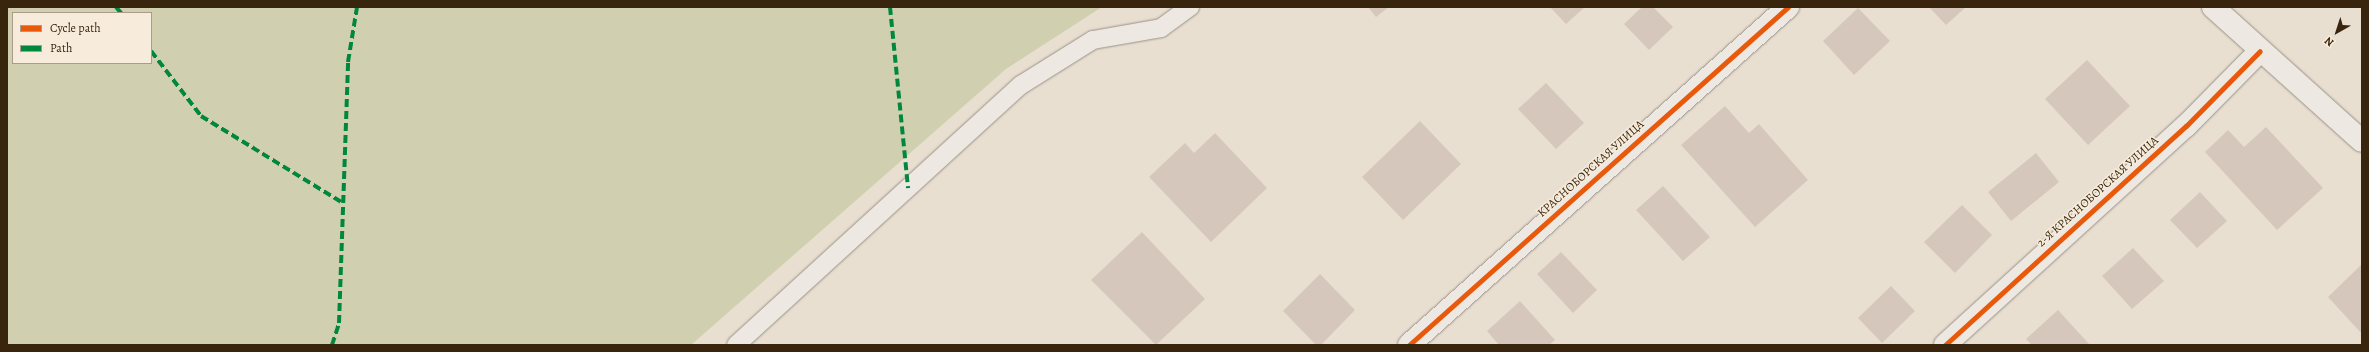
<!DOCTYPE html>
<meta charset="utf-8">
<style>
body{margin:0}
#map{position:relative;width:2369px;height:352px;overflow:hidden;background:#e9dfd1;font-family:Alegreya,serif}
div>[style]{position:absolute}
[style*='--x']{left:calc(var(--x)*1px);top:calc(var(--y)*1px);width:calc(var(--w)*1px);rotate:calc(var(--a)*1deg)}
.green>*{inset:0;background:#d0d0b1}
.building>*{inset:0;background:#d5c7bc}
.roads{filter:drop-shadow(0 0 1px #9a9287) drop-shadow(0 0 1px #9a9287)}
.service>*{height:18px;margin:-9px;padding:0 9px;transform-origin:9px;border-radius:9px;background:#ede8e1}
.minor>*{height:22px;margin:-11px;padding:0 11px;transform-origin:11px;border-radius:11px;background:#ede8e1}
.tertiary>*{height:22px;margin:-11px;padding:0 11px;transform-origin:11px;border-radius:11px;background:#ede8e1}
.quiet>*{height:4px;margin-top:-2px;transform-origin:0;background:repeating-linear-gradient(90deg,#00873e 0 8px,transparent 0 12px)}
.cycleway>*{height:5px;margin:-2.5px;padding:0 2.5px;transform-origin:2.5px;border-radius:2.5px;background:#e8590c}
span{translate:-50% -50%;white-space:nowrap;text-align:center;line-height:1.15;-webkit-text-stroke:3px #f7ecdb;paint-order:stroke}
.street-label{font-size:12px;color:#39250e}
.frame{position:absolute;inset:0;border:8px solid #39250e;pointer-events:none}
.legend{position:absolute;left:12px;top:12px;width:140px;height:52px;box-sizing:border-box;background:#f7ecdb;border:1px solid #ab9c89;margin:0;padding:5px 7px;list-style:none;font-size:12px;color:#39250e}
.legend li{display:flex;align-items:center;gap:8px;height:20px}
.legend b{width:20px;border:1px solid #ab9c89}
.north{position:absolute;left:2317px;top:12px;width:40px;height:40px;-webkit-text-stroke:3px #f7ecdb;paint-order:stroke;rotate:219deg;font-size:11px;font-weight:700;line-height:16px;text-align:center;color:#39250e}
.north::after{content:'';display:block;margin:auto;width:14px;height:18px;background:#39250e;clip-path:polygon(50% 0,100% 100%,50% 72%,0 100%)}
</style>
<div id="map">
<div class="green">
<div style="clip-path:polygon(evenodd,7px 7px,1102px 7px,1006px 69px,691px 345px,7px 345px,7px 7px,13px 13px,151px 13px,151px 63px,13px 63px,13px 13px)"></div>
</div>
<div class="building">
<div style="clip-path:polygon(1368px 7px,1389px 7px,1376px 17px)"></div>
<div style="clip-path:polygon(1550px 7px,1585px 7px,1566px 24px)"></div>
<div style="clip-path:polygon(1642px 7px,1653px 7px,1673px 27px,1649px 50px,1624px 24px)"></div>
<div style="clip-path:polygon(1929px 7px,1966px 7px,1946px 25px)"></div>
<div style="clip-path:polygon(1858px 8px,1890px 41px,1854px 75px,1823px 41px)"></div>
<div style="clip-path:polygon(2087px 60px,2130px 106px,2088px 145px,2045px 99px)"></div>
<div style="clip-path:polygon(1546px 83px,1584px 123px,1556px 149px,1518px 109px)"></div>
<div style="clip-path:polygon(1725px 106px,1749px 133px,1759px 124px,1808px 180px,1755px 227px,1681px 145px)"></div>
<div style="clip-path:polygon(1420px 121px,1461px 164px,1403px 220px,1362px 177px)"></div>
<div style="clip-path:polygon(2266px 127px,2323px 188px,2277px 230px,2205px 152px,2228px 130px,2244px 147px)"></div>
<div style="clip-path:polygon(1215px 133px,1267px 188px,1211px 242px,1149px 177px,1185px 143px,1194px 153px)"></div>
<div style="clip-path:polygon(2036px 153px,2059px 182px,2011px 221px,1988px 192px)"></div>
<div style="clip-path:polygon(1663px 186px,1710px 237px,1683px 261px,1636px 210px)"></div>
<div style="clip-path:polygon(2200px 192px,2227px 221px,2197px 248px,2170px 220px)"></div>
<div style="clip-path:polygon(1962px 205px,1992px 235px,1955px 273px,1924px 242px)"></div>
<div style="clip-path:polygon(1142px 232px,1205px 299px,1156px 345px,1091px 280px)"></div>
<div style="clip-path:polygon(2133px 248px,2164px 281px,2132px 309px,2102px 276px)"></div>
<div style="clip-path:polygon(1561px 252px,1597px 290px,1573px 313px,1537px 274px)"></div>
<div style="clip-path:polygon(2362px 264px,2362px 334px,2328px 297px)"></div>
<div style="clip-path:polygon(1320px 274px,1355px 310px,1321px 345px,1316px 345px,1283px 311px)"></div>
<div style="clip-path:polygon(1891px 286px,1915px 311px,1882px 343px,1858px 318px)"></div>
<div style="clip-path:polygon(1520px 301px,1555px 340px,1549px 345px,1499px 345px,1487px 331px)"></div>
<div style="clip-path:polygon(2058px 310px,2090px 345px,2032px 345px,2026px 339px)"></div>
</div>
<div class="roads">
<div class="service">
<div style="--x:736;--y:345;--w:386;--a:-42.4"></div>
<div style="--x:1021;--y:85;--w:85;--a:-32"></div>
<div style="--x:1093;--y:40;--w:69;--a:-10"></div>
<div style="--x:1161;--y:28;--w:36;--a:-36"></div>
</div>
<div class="minor">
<div style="--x:1945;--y:345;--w:326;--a:-42.3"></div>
<div style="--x:2186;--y:126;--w:105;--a:-45.4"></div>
</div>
<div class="tertiary">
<div style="--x:2213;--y:7;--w:200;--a:42"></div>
<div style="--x:1409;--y:345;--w:508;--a:-41.73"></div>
</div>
</div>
<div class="quiet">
<div style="--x:116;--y:7;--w:8;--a:50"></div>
<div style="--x:890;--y:7;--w:182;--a:84.3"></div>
<div style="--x:151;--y:51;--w:82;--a:52.4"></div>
<div style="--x:201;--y:116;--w:167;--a:31.5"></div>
<div style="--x:332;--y:345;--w:23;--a:-72"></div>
<div style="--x:339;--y:323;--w:261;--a:-88"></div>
<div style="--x:348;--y:62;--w:56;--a:-80.7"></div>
</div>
<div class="cycleway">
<div style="--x:1409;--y:345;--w:508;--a:-41.73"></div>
<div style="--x:1945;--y:345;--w:326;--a:-42.3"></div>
<div style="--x:2186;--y:126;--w:105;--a:-45.4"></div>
</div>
<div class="street-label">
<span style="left:1591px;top:169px;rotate:-42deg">КРАСНОБОРСКАЯ УЛИЦА</span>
<span style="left:2098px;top:192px;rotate:-42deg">2-Я КРАСНОБОРСКАЯ УЛИЦА</span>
</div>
<div class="frame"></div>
<ul class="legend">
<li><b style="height:5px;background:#e8590c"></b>Cycle path</li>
<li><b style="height:5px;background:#00873e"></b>Path</li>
</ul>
<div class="north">N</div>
</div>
